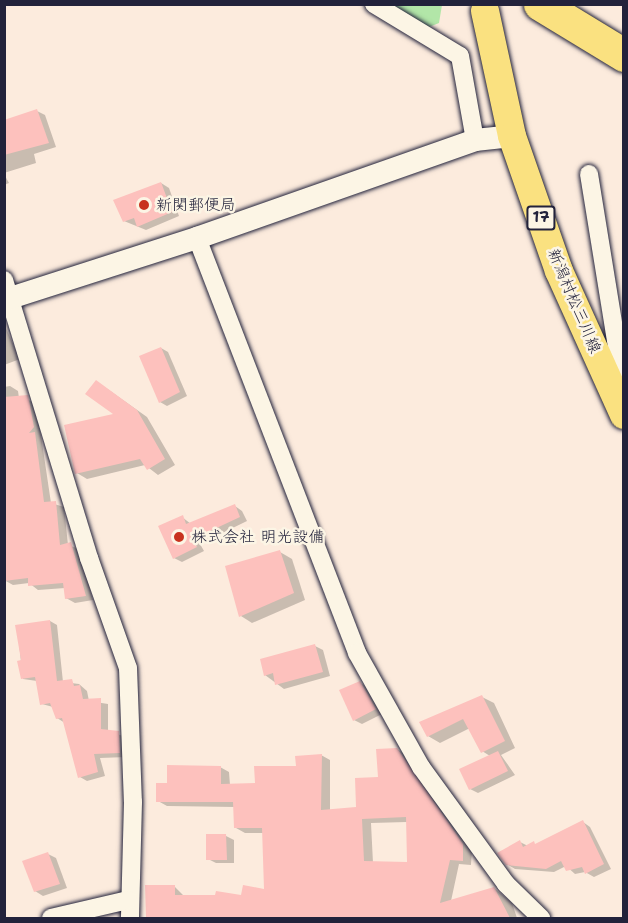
<!DOCTYPE html>
<meta charset="utf-8">
<style>
body{margin:0}
#map{position:relative;width:628px;height:923px;overflow:hidden;background:#fcebdd;font-family:"Shantell Sans","Klee One",sans-serif}
div>[style]{position:absolute}
[style*='--x']{left:calc(var(--x)*1px);top:calc(var(--y)*1px);width:calc(var(--w)*1px);rotate:calc(var(--a)*1deg)}
.green>*{inset:0;background:#b2e6a8}
.shadow>*{inset:0;background:#0003}
.building>*{inset:0;background:#fdc1bd}
.roads{filter:drop-shadow(0 0 2px #22223b) drop-shadow(0 0 2px #22223b)}
.minor>*{height:18px;margin:-9px;padding:0 9px;transform-origin:9px;border-radius:9px;background:#fcf5e5}
.tertiary>*{height:22px;margin:-11px;padding:0 11px;transform-origin:11px;border-radius:11px;background:#fcf5e5}
.primary>*{height:28px;margin:-14px;padding:0 14px;transform-origin:14px;border-radius:14px;background:#fae180}
.motorway>*{height:33px;margin:-16.5px;padding:0 16.5px;transform-origin:16.5px;border-radius:16.5px;background:#fae180}
.dots>*{width:16px;height:16px;translate:-50% -50%;box-sizing:border-box;border:3px solid #fcf5e5;border-radius:50%}
span{translate:-50% -50%;white-space:nowrap;text-align:center;line-height:1.15;-webkit-text-stroke:5px #fcf5e5;paint-order:stroke}
.shield-label span{padding:2px 4px;background:#fcf5e5;border:2px solid;border-radius:4px;-webkit-text-stroke-width:0}
.shield-label{font-size:15px;color:#22223b;font-weight:700}
.poi-label{font-size:16px;color:#22223b}
.left{translate:0 -50%;text-align:left}
.street-label{font-size:16px;color:#22223b}
.frame{position:absolute;inset:0;border:6px solid #22223b;pointer-events:none}
</style>
<div id="map">
<div class="green">
<div style="clip-path:polygon(384px 5px,441px 4px,442px 5px,439px 23px,424px 29px)"></div>
</div>
<div class="shadow">
<div style="clip-path:polygon(37px 111px,45px 115px,56px 147px,34px 154px,36px 163px,4px 173px,4px 122px)"></div>
<div style="clip-path:polygon(4px 174px,9px 183px,4px 185px)"></div>
<div style="clip-path:polygon(161px 183px,169px 188px,179px 216px,146px 230px,124px 221px)"></div>
<div style="clip-path:polygon(4px 324px,20px 359px,4px 365px)"></div>
<div style="clip-path:polygon(161px 348px,168px 352px,187px 396px,167px 406px,160px 402px)"></div>
<div style="clip-path:polygon(10px 386px,18px 391px,19px 398px,36px 402px,51px 503px,64px 507px,68px 545px,79px 549px,93px 600px,75px 603px,66px 598px,65px 588px,38px 590px,29px 583px,13px 585px,4px 580px,4px 387px)"></div>
<div style="clip-path:polygon(106px 388px,147px 417px,175px 465px,158px 475px,145px 465px,87px 479px,77px 473px,116px 414px)"></div>
<div style="clip-path:polygon(235px 506px,242px 511px,247px 521px,200px 544px,204px 551px,182px 562px,174px 558px,182px 517px,191px 524px)"></div>
<div style="clip-path:polygon(280px 552px,292px 559px,305px 600px,252px 623px,241px 616px)"></div>
<div style="clip-path:polygon(50px 621px,57px 625px,63px 682px,79px 684px,87px 691px,89px 701px,108px 704px,108px 731px,126px 737px,127px 757px,100px 758px,105px 776px,87px 781px,80px 777px,65px 723px,57px 718px,53px 707px,42px 704px,37px 681px,23px 679px,17px 626px)"></div>
<div style="clip-path:polygon(315px 646px,323px 650px,330px 676px,284px 689px,265px 675px)"></div>
<div style="clip-path:polygon(360px 683px,368px 687px,382px 714px,362px 724px,354px 720px)"></div>
<div style="clip-path:polygon(482px 697px,494px 703px,515px 748px,501px 755px,515px 775px,478px 793px,470px 789px,490px 756px,482px 751px,470px 728px,440px 743px,428px 736px)"></div>
<div style="clip-path:polygon(evenodd,397px 749px,406px 755px,472px 850px,471px 865px,459px 864px,451px 901px,469px 903px,465px 918px,147px 918px,147px 887px,175px 887px,184px 896px,242px 897px,265px 891px,264px 833px,245px 833px,236px 828px,235px 807px,167px 806px,158px 801px,168px 785px,220px 767px,229px 772px,230px 785px,256px 784px,321px 755px,330px 760px,330px 811px,357px 808px,397px 749px,407px 822px,408px 864px,373px 863px,371px 823px,407px 822px)"></div>
<div style="clip-path:polygon(583px 822px,590px 827px,611px 869px,594px 877px,585px 872px,575px 874px,566px 866px,554px 872px,515px 869px,507px 864px,520px 842px,528px 846px,537px 844px)"></div>
<div style="clip-path:polygon(226px 836px,234px 840px,234px 863px,216px 863px,208px 859px)"></div>
<div style="clip-path:polygon(48px 854px,56px 858px,67px 888px,43px 896px,35px 891px)"></div>
<div style="clip-path:polygon(494px 888px,512px 903px,517px 918px,486px 918px,478px 893px)"></div>
</div>
<div class="building">
<div style="clip-path:polygon(37px 109px,49px 143px,4px 155px,4px 120px)"></div>
<div style="clip-path:polygon(161px 182px,172px 212px,137px 227px,134px 218px,123px 222px,113px 200px)"></div>
<div style="clip-path:polygon(161px 347px,180px 392px,159px 403px,139px 356px)"></div>
<div style="clip-path:polygon(96px 380px,137px 410px,165px 459px,147px 470px,140px 459px,75px 474px,64px 425px,113px 414px,85px 394px)"></div>
<div style="clip-path:polygon(28px 395px,34px 427px,29px 433px,35px 432px,44px 502px,56px 501px,60px 545px,71px 542px,86px 596px,65px 599px,63px 583px,28px 586px,28px 578px,4px 581px,4px 397px)"></div>
<div style="clip-path:polygon(235px 504px,240px 517px,193px 539px,197px 547px,173px 559px,158px 526px,183px 515px,186px 524px)"></div>
<div style="clip-path:polygon(280px 550px,294px 593px,239px 617px,225px 566px)"></div>
<div style="clip-path:polygon(50px 620px,57px 681px,72px 679px,74px 686px,80px 685px,83px 699px,101px 698px,101px 729px,119px 731px,120px 753px,94px 754px,98px 772px,78px 778px,62px 718px,56px 719px,50px 703px,40px 705px,35px 677px,21px 679px,17px 661px,21px 660px,15px 625px)"></div>
<div style="clip-path:polygon(315px 644px,323px 672px,275px 685px,273px 673px,264px 676px,260px 659px)"></div>
<div style="clip-path:polygon(360px 681px,376px 709px,353px 721px,339px 690px)"></div>
<div style="clip-path:polygon(482px 695px,505px 741px,481px 753px,463px 719px,427px 737px,419px 722px)"></div>
<div style="clip-path:polygon(evenodd,397px 748px,463px 844px,463px 861px,450px 860px,440px 903px,494px 887px,510px 918px,146px 918px,145px 885px,175px 885px,175px 895px,215px 895px,216px 891px,241px 895px,243px 885px,264px 889px,262px 828px,234px 828px,233px 802px,156px 802px,156px 783px,167px 783px,167px 765px,221px 766px,221px 784px,255px 783px,254px 766px,296px 766px,295px 756px,322px 754px,321px 810px,356px 807px,355px 778px,378px 777px,376px 749px,397px 748px,406px 817px,407px 862px,364px 861px,362px 819px,406px 817px)"></div>
<div style="clip-path:polygon(498px 751px,508px 771px,469px 790px,459px 769px)"></div>
<div style="clip-path:polygon(583px 820px,604px 864px,585px 874px,582px 867px,566px 871px,561px 861px,546px 869px,506px 865px,497px 853px,520px 840px,523px 847px,534px 841px,535px 844px)"></div>
<div style="clip-path:polygon(206px 834px,226px 834px,227px 860px,206px 860px)"></div>
<div style="clip-path:polygon(48px 852px,60px 884px,34px 892px,22px 861px)"></div>
</div>
<div class="roads">
<div class="minor">
<div style="--x:374;--y:4;--w:100;--a:31.2"></div>
<div style="--x:460;--y:56;--w:85;--a:79.9"></div>
<div style="--x:589;--y:174;--w:218;--a:80.8"></div>
<div style="--x:197;--y:238;--w:445;--a:68.9"></div>
<div style="--x:357;--y:653;--w:131;--a:60.7"></div>
<div style="--x:421;--y:767;--w:145;--a:54"></div>
<div style="--x:506;--y:884;--w:49;--a:44.2"></div>
<div style="--x:4;--y:280;--w:291;--a:73"></div>
<div style="--x:89;--y:558;--w:117;--a:70.5"></div>
<div style="--x:128;--y:668;--w:134;--a:87.9"></div>
<div style="--x:133;--y:802;--w:116;--a:91.5"></div>
<div style="--x:51;--y:918;--w:79;--a:-13.2"></div>
</div>
<div class="tertiary">
<div style="--x:4;--y:300;--w:203;--a:-17.8"></div>
<div style="--x:197;--y:238;--w:295;--a:-19.4"></div>
<div style="--x:475;--y:140;--w:37;--a:-6"></div>
</div>
<div class="primary">
<div style="--x:485;--y:11;--w:128;--a:77.8"></div>
<div style="--x:512;--y:136;--w:143;--a:70.8"></div>
<div style="--x:559;--y:271;--w:158;--a:65.7"></div>
</div>
<div class="motorway">
<div style="--x:540;--y:4;--w:98;--a:31.3"></div>
</div>
</div>
<div class="dots">
<div style="left:144px;top:205px;background:#c8321e"></div>
<div style="left:179px;top:537px;background:#c8321e"></div>
</div>
<div class="shield-label">
<span style="left:541px;top:218px">17</span>
</div>
<div class="poi-label">
<span class="left" style="left:156px;top:205px">新関郵便局</span>
<span class="left" style="left:191px;top:537px">株式会社 明光設備</span>
</div>
<div class="street-label">
<span style="left:574px;top:301px;rotate:67deg">新潟村松三川線</span>
</div>
<div class="frame"></div>
</div>
